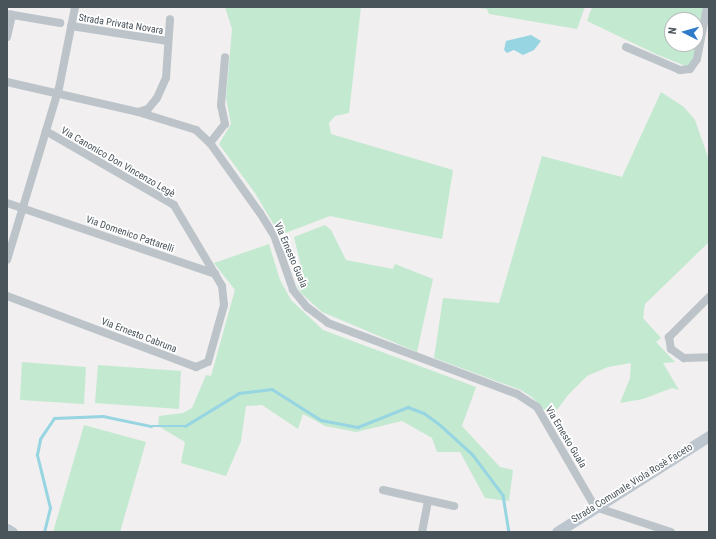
<!DOCTYPE html>
<meta charset="utf-8">
<style>
body{margin:0}
#map{position:relative;width:716px;height:539px;overflow:hidden;background:#f1efef;font-family:"Roboto Condensed",sans-serif}
div>[style]{position:absolute}
[style*='--x']{left:calc(var(--x)*1px);top:calc(var(--y)*1px);width:calc(var(--w)*1px);rotate:calc(var(--a)*1deg)}
.green>*{inset:0;background:#c3e9d0}
.water>*{inset:0;background:#96d5e1}
.stream>*{height:2.5px;margin:-1.25px;padding:0 1.25px;transform-origin:1.25px;border-radius:1.25px;background:#96d5e1}
.street>*{height:8px;margin:-4px;padding:0 4px;transform-origin:4px;border-radius:4px;background:#bcc4ca}
.secondary>*{height:11px;margin:-5.5px;padding:0 5.5px;transform-origin:5.5px;border-radius:5.5px;background:#bdc6ce}
span{translate:-50% -50%;white-space:nowrap;text-align:center;line-height:1.15;-webkit-text-stroke:3.5px #fff;paint-order:stroke}
.street-label{font-size:10px;color:#49535a}
.frame{position:absolute;inset:0;border:8px solid #49535a;pointer-events:none}
.north{position:absolute;left:664px;top:12px;width:40px;height:40px;box-sizing:border-box;background:#fff;border:1px solid #b6babd;border-radius:50%;rotate:276deg;font-size:11px;font-weight:700;line-height:16px;text-align:center;color:#49535a}
.north::after{content:'';display:block;margin:auto;width:14px;height:18px;background:#307cca;clip-path:polygon(50% 0,100% 100%,50% 72%,0 100%)}
</style>
<div id="map">
<div class="green">
<div style="clip-path:polygon(225px 7px,361px 7px,349px 113px,335px 116px,329px 123px,331px 134px,453px 170px,442px 239px,330px 216px,280px 235px,255px 193px,219px 144px,231px 124px,226px 98px,232px 29px)"></div>
<div style="clip-path:polygon(471px 7px,585px 7px,577px 29px,489px 14px,487px 9px)"></div>
<div style="clip-path:polygon(evenodd,592px 7px,705px 7px,696px 55px,688px 67px,656px 54px,587px 21px,592px 7px,672px 20px,696px 20px,696px 44px,672px 44px,672px 20px)"></div>
<div style="clip-path:polygon(661px 92px,684px 107px,695px 120px,709px 160px,709px 242px,645px 304px,643px 318px,661px 338px,656px 342px,675px 362px,663px 363px,679px 390px,672px 388px,643px 399px,620px 403px,630px 378px,631px 363px,608px 367px,587px 376px,568px 395px,551px 418px,532px 397px,521px 390px,434px 358px,443px 298px,499px 303px,542px 156px,622px 177px)"></div>
<div style="clip-path:polygon(325px 225px,331px 230px,346px 260px,393px 269px,395px 264px,433px 279px,417px 352px,322px 312px,302px 294px,297px 286px,304px 279px,294px 237px)"></div>
<div style="clip-path:polygon(269px 244px,280px 280px,291px 300px,323px 330px,476px 387px,462px 426px,500px 467px,513px 470px,509px 501px,485px 498px,460px 452px,437px 452px,432px 438px,402px 421px,356px 432px,325px 426px,303px 414px,298px 429px,262px 405px,246px 406px,241px 441px,226px 476px,181px 463px,185px 442px,158px 426px,159px 416px,183px 413px,192px 408px,206px 375px,211px 376px,235px 290px,214px 263px)"></div>
<div style="clip-path:polygon(22px 362px,86px 367px,84px 404px,20px 400px)"></div>
<div style="clip-path:polygon(98px 365px,181px 371px,179px 409px,95px 403px)"></div>
<div style="clip-path:polygon(84px 425px,146px 442px,120px 532px,53px 532px)"></div>
</div>
<div class="water">
<div style="clip-path:polygon(531px 35px,541px 41px,534px 50px,523px 55px,514px 50px,507px 53px,504px 50px,506px 41px)"></div>
</div>
<div class="stream">
<div style="--x:44;--y:532;--w:25;--a:-76"></div>
<div style="--x:50;--y:508;--w:55;--a:-103.8"></div>
<div style="--x:37;--y:455;--w:16;--a:-79"></div>
<div style="--x:40;--y:439;--w:25;--a:-56"></div>
<div style="--x:54;--y:418;--w:49;--a:-2.3"></div>
<div style="--x:103;--y:416;--w:49;--a:11.8"></div>
<div style="--x:151;--y:426;--w:34;--a:0"></div>
<div style="--x:185;--y:426;--w:63;--a:-31.4"></div>
<div style="--x:239;--y:393;--w:33;--a:-7"></div>
<div style="--x:272;--y:389;--w:58;--a:32.3"></div>
<div style="--x:321;--y:420;--w:38;--a:11"></div>
<div style="--x:358;--y:427;--w:54;--a:-21.8"></div>
<div style="--x:408;--y:407;--w:17;--a:21"></div>
<div style="--x:424;--y:413;--w:17;--a:36"></div>
<div style="--x:438;--y:423;--w:47;--a:42.4"></div>
<div style="--x:473;--y:455;--w:50;--a:53.1"></div>
<div style="--x:503;--y:495;--w:37;--a:81"></div>
</div>
<div class="street">
<div style="--x:7;--y:14;--w:54;--a:9.6"></div>
<div style="--x:71;--y:26;--w:98;--a:8.8"></div>
<div style="--x:7;--y:37;--w:23;--a:-77"></div>
<div style="--x:626;--y:47;--w:59;--a:23.1"></div>
<div style="--x:680;--y:70;--w:10;--a:-6"></div>
<div style="--x:690;--y:69;--w:12;--a:-55"></div>
<div style="--x:697;--y:59;--w:53;--a:-79.1"></div>
<div style="--x:7;--y:82;--w:134;--a:12.9"></div>
<div style="--x:138;--y:112;--w:61;--a:17.2"></div>
<div style="--x:196;--y:130;--w:19;--a:43"></div>
<div style="--x:210;--y:143;--w:86;--a:54.5"></div>
<div style="--x:260;--y:213;--w:26;--a:58"></div>
<div style="--x:274;--y:235;--w:58;--a:70.9"></div>
<div style="--x:293;--y:290;--w:22;--a:51"></div>
<div style="--x:307;--y:307;--w:26;--a:37"></div>
<div style="--x:328;--y:323;--w:202;--a:20.6"></div>
<div style="--x:517;--y:394;--w:24;--a:33"></div>
<div style="--x:537;--y:407;--w:116;--a:59.9"></div>
<div style="--x:595;--y:507;--w:80;--a:18.2"></div>
<div style="--x:138;--y:112;--w:10;--a:-17"></div>
<div style="--x:148;--y:109;--w:14;--a:-51"></div>
<div style="--x:157;--y:98;--w:22;--a:-66"></div>
<div style="--x:166;--y:78;--w:59;--a:-86.1"></div>
<div style="--x:210;--y:143;--w:24;--a:-52"></div>
<div style="--x:225;--y:124;--w:19;--a:-102"></div>
<div style="--x:221;--y:105;--w:48;--a:-85.2"></div>
<div style="--x:7;--y:203;--w:220;--a:18.8"></div>
<div style="--x:7;--y:260;--w:180;--a:-73.2"></div>
<div style="--x:59;--y:88;--w:83;--a:-78.8"></div>
<div style="--x:7;--y:296;--w:202;--a:20.6"></div>
<div style="--x:196;--y:367;--w:13;--a:-23"></div>
<div style="--x:208;--y:362;--w:59;--a:-74.3"></div>
<div style="--x:224;--y:305;--w:19;--a:-96"></div>
<div style="--x:222;--y:286;--w:94;--a:-120.7"></div>
<div style="--x:174;--y:205;--w:148;--a:-150"></div>
<div style="--x:709;--y:297;--w:57;--a:135"></div>
<div style="--x:669;--y:337;--w:12;--a:81"></div>
<div style="--x:671;--y:349;--w:16;--a:35"></div>
<div style="--x:684;--y:358;--w:25;--a:-2"></div>
<div style="--x:383;--y:490;--w:73;--a:12.7"></div>
<div style="--x:422;--y:532;--w:31;--a:-79"></div>
</div>
<div class="secondary">
<div style="--x:7;--y:529;--w:6;--a:31"></div>
<div style="--x:557;--y:532;--w:180;--a:-32.3"></div>
</div>
<div class="street-label">
<span style="left:121px;top:24px;rotate:9deg">Strada Privata Novara</span>
<span style="left:118px;top:162px;rotate:30deg">Via Canonico Don Vincenzo Legè</span>
<span style="left:130px;top:234px;rotate:19deg">Via Domenico Pattarelli</span>
<span style="left:291px;top:255px;rotate:67deg">Via Ernesto Guala</span>
<span style="left:139px;top:335px;rotate:21deg">Via Ernesto Cabruna</span>
<span style="left:566px;top:437px;rotate:59deg">Via Ernesto Guala</span>
<span style="left:632px;top:483px;rotate:-32deg">Strada Comunale Viola Rosè Faceto</span>
</div>
<div class="frame"></div>
<div class="north">N</div>
</div>
